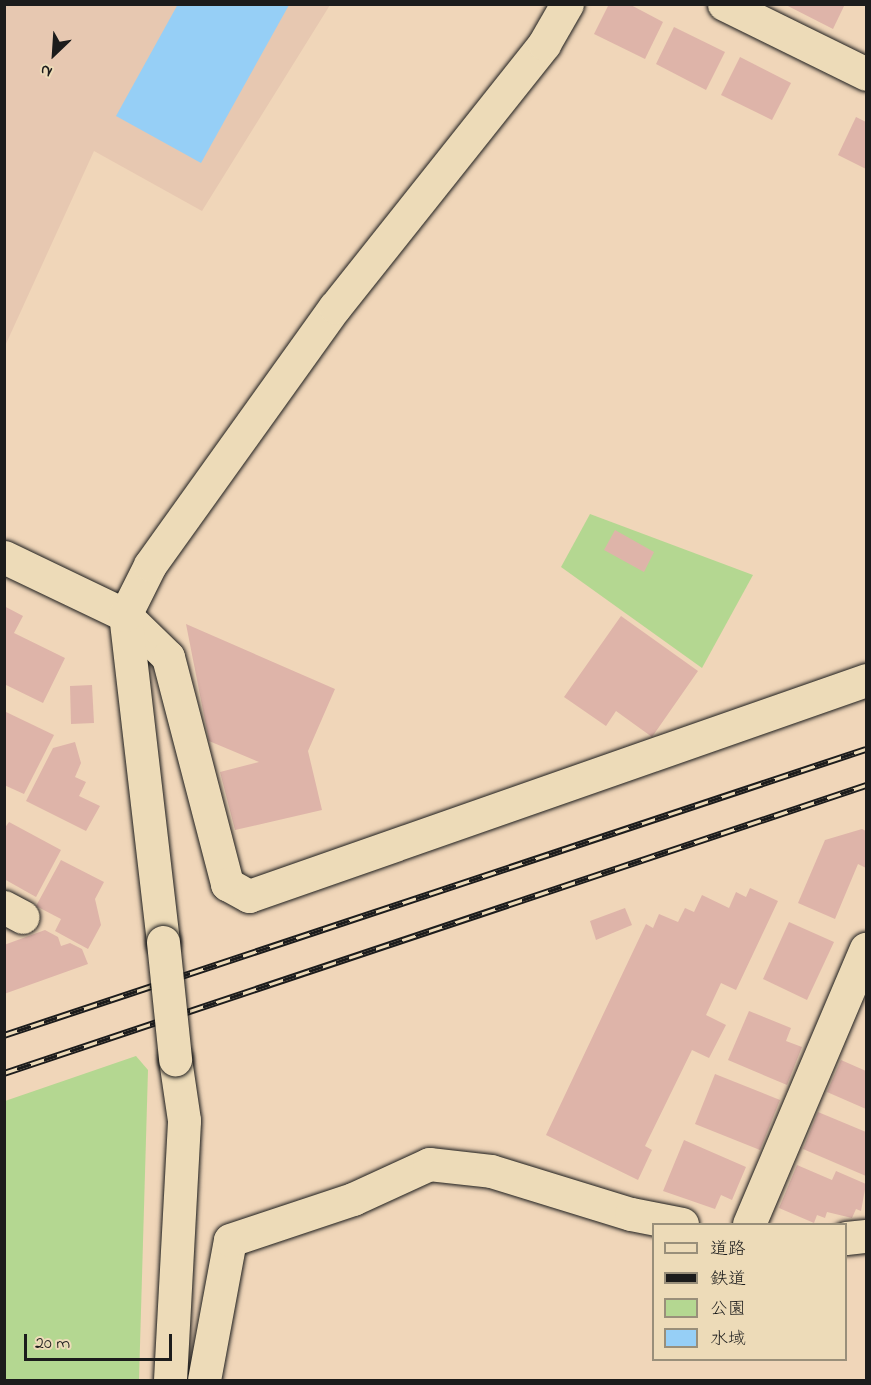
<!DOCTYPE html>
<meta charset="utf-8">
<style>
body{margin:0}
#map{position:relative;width:871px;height:1385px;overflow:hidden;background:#f0d6b9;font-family:"Indie Flower","Klee One",sans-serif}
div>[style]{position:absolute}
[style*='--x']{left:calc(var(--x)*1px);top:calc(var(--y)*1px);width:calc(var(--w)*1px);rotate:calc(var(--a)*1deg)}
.built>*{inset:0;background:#e7c8b1}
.green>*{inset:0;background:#b4d791}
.water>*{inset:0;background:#96cff6}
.building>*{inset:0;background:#deb4a9}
.roads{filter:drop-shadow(0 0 2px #1c1c1c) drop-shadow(0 0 2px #1c1c1c)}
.minor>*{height:33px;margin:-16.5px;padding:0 16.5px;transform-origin:16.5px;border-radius:16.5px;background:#eddbb8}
.rail>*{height:7px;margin-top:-3.5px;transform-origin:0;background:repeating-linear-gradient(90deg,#eddbb8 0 14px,#1c1c1c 0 28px);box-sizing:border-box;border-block:2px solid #1c1c1c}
.bridges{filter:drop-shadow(0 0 2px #1c1c1c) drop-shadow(0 0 2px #1c1c1c)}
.minor-bridge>*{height:33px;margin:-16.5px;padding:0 16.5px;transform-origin:16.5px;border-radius:16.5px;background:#eddbb8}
span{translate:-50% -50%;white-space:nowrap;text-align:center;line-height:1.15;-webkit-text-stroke:6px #eddbb8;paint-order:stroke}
.frame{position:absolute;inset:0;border:6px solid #1c1c1c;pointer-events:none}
.legend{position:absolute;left:652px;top:1223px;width:195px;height:138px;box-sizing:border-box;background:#eddbb8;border:2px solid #998f7a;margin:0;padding:8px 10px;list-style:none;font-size:18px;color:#1c1c1c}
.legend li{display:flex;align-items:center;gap:12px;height:30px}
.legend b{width:30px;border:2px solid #998f7a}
.north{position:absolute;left:24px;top:24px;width:60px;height:60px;-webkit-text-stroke:4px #eddbb8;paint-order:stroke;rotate:205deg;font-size:16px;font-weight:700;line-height:24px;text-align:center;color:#1c1c1c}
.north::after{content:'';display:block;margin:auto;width:21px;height:27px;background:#1c1c1c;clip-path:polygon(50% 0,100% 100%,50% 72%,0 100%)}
.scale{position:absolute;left:24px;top:1334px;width:148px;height:27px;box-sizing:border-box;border:3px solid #1c1c1c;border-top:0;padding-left:8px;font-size:18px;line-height:21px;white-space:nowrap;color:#1c1c1c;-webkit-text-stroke:4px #eddbb8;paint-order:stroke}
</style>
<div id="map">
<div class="built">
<div style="clip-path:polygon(5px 5px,330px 5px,202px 211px,94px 151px,5px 346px)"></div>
</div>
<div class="green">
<div style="clip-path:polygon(590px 514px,753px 575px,702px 668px,561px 567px)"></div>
<div style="clip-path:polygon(136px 1056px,148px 1070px,139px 1380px,5px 1380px,5px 1101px)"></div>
</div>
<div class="water">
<div style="clip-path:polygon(178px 4px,289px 5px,201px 163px,116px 116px)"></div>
</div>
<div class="building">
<div style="clip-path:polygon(609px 4px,629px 4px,663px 22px,645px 59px,594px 34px)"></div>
<div style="clip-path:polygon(784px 4px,845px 4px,833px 29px)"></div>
<div style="clip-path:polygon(674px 27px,725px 52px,706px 90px,656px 64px)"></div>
<div style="clip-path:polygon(740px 57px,791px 83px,772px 120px,721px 95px)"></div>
<div style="clip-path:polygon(856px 117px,866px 122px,866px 169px,838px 155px)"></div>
<div style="clip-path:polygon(615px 530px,654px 552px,644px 572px,604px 550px)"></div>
<div style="clip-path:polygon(4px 606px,23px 616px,14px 633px,65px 658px,43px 703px,4px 684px)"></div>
<div style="clip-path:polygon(621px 616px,698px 671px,652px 737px,616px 711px,606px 726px,564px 697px)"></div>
<div style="clip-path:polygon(186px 624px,335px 689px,308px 751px,322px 810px,235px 830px,220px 772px,259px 762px,209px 741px)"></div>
<div style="clip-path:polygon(92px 685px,94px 723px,71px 724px,70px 686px)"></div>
<div style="clip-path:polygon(4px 711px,54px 735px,24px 794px,4px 785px)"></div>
<div style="clip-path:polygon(75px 742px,81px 763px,75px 777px,86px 782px,79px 796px,100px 806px,86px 831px,26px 801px,53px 748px)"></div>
<div style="clip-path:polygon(9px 822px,61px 850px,36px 897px,4px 879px,4px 829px)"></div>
<div style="clip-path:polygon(862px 829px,866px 831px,866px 868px,858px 864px,835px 919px,798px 903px,825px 840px)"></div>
<div style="clip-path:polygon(61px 860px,104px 882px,95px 899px,101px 925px,88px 949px,55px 931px,61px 919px,36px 906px)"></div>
<div style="clip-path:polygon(750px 888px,778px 901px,736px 990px,721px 983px,706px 1015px,726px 1025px,709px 1058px,692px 1050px,645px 1146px,652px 1150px,638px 1180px,546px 1135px,646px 924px,653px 928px,659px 914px,678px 922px,685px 908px,694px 912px,702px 895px,729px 908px,736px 892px,746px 897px)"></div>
<div style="clip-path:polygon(625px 908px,632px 925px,596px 940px,590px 921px)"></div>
<div style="clip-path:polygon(789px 922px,834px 942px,807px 1000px,763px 979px)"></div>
<div style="clip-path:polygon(45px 930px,58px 937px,61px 946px,70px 943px,82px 949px,88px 964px,4px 994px,4px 945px)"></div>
<div style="clip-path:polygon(749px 1011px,791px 1028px,786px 1041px,802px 1047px,787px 1085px,728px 1060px)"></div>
<div style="clip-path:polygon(841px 1060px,866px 1071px,866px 1109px,827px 1092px)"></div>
<div style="clip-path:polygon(715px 1074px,780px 1100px,760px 1150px,695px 1124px)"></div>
<div style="clip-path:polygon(818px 1112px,866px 1132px,866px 1176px,803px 1149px)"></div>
<div style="clip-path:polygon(684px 1140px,746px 1167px,732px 1200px,721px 1195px,715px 1209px,663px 1191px)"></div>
<div style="clip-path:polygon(797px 1165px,832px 1180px,836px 1171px,866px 1184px,861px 1211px,856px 1209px,852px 1218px,827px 1212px,825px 1218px,817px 1215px,814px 1223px,779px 1208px)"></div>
</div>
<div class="roads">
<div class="minor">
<div style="--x:724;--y:4;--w:158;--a:26.2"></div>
<div style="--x:4;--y:557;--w:134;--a:25.6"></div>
<div style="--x:125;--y:615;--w:60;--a:44.3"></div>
<div style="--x:168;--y:657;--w:235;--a:75.4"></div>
<div style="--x:227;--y:884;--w:25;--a:29"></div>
<div style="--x:249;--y:896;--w:654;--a:-19.29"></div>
<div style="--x:4;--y:907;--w:21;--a:28"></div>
<div style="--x:163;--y:942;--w:329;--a:-96.6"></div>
<div style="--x:125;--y:615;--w:56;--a:-63.4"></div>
<div style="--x:150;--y:565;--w:317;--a:-54.4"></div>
<div style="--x:335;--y:307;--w:336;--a:-51.5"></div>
<div style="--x:544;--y:44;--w:46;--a:-60.1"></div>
<div style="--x:749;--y:1224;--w:299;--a:-67"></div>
<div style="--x:846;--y:1238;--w:20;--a:-6"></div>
<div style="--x:170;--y:1380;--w:260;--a:-86.9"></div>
<div style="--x:184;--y:1120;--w:62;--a:-98.4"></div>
<div style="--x:204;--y:1380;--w:142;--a:-79.5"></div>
<div style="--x:230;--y:1240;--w:130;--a:-18.4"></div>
<div style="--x:353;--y:1199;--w:84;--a:-24.7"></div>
<div style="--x:429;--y:1164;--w:62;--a:6.4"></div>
<div style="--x:491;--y:1171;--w:146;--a:17.1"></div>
<div style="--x:631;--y:1214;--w:52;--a:11.1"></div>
</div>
</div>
<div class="rail">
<div style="--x:4;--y:1035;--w:908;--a:-18.36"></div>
<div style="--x:4;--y:1073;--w:909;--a:-18.47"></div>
</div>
<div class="bridges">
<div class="minor-bridge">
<div style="--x:163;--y:942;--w:118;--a:84.1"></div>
</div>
</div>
<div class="frame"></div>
<ul class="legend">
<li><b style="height:8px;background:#eddbb8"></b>道路</li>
<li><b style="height:8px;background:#1c1c1c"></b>鉄道</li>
<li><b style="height:16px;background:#b4d791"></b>公園</li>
<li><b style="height:16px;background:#96cff6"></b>水域</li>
</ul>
<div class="north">N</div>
<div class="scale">20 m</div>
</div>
